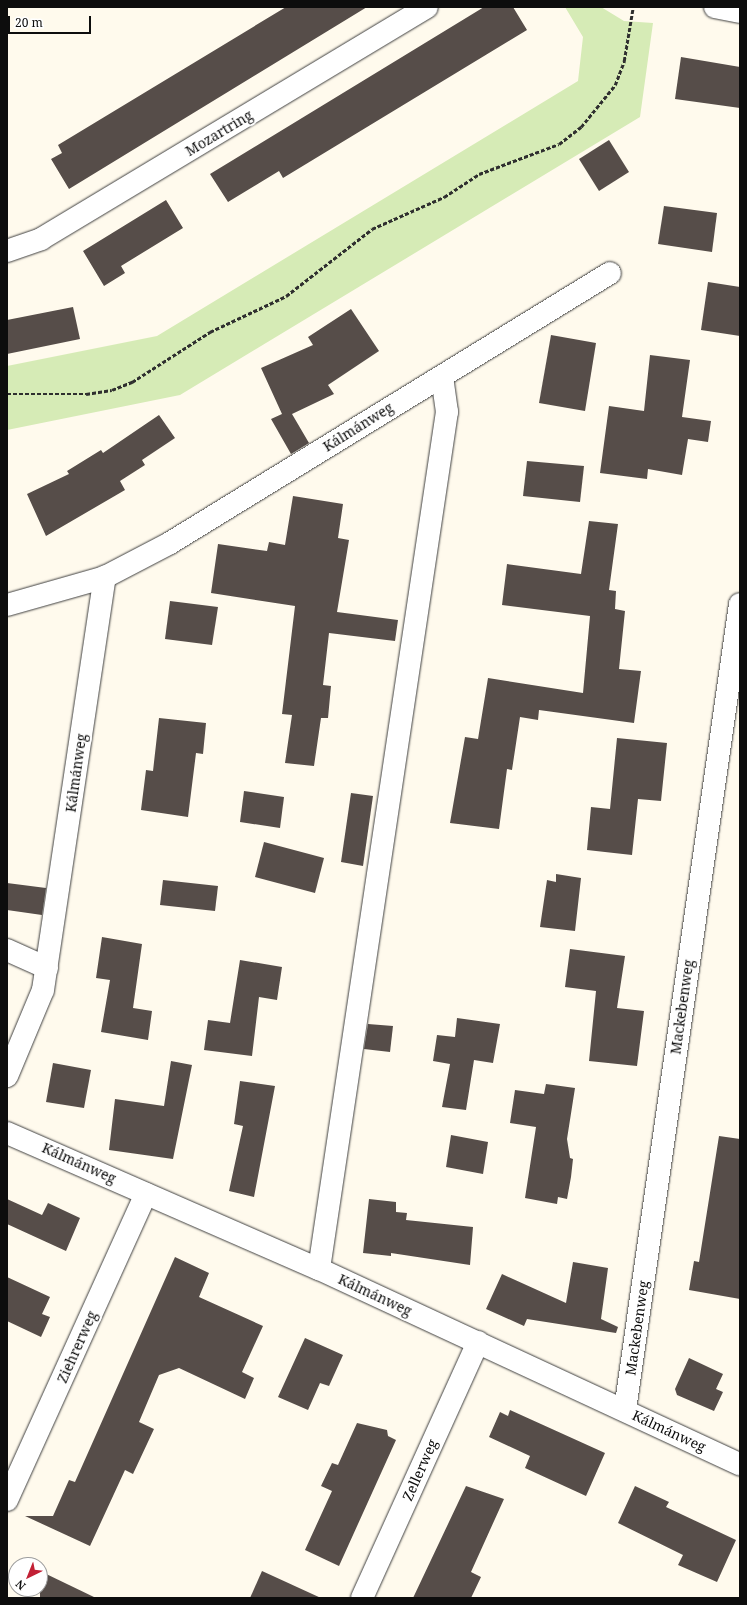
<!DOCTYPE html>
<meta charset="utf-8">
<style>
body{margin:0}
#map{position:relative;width:747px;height:1605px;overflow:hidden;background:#fffaed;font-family:"Noto Serif",serif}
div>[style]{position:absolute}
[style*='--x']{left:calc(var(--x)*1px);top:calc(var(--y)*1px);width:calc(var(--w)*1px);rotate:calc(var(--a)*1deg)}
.green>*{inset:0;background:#d6ebb6}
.building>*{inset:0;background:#564d49}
.path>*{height:2.5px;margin-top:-1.25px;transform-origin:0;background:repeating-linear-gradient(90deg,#2f2f2f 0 4px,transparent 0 6px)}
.roads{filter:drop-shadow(0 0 1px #404040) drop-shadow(0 0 1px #404040)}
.minor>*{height:22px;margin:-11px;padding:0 11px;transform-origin:11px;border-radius:11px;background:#fff}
span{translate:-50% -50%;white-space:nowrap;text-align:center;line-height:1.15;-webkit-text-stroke:4px #fff;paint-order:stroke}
.street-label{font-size:14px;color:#0d0d0d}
.frame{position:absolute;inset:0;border:8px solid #0d0d0d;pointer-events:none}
.north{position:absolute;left:8px;top:1557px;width:40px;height:40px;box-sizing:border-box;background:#fff;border:1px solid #9e9e9e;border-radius:50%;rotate:223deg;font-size:11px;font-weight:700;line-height:16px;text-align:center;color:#0d0d0d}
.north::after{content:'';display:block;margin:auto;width:14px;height:18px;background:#c22035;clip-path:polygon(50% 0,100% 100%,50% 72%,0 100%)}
.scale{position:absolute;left:8px;top:16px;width:83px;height:18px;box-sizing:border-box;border:2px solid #0d0d0d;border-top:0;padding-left:5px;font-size:12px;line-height:14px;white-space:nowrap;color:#0d0d0d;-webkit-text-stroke:3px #fff;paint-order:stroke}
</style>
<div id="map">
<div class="green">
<div style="clip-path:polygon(565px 7px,601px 7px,624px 21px,653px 23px,640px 117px,180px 395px,7px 430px,7px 366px,157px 336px,578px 81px,583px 37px)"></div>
</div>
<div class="building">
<div style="clip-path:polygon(286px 7px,367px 7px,69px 189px,51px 159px,62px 153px,58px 145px)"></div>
<div style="clip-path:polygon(484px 7px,513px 7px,527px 30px,283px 178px,279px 171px,228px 202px,210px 174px)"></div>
<div style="clip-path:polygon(681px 57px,740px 67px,740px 108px,675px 99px)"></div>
<div style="clip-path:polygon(609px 140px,629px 172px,599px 191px,579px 159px)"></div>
<div style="clip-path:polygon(166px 200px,183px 228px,121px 266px,125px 273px,104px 286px,83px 251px)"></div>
<div style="clip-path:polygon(664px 206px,717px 213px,712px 252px,658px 244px)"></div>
<div style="clip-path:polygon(708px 282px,740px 287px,740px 336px,701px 330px)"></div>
<div style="clip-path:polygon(73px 307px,80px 339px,7px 354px,7px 320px)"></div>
<div style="clip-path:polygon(351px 309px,379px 351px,328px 385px,334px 394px,292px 414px,309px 443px,291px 454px,271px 419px,282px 414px,261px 368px,313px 345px,308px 337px)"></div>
<div style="clip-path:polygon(551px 335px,596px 343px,585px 411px,539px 403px)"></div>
<div style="clip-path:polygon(650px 355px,690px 360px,682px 417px,711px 421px,708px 442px,688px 439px,682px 475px,648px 469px,647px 479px,600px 473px,609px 406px,644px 411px)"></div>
<div style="clip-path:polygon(159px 415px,175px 438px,142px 460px,145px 465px,120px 481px,125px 490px,46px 536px,27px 494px,69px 474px,67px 471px,101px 450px,103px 453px)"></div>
<div style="clip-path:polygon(527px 461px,584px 466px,580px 502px,523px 496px)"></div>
<div style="clip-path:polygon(293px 496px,343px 504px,338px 538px,349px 540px,337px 612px,398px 620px,395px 641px,329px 633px,323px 685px,331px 686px,328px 718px,321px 718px,314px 766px,285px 763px,292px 715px,282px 714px,295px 606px,211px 593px,218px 544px,267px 551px,269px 542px,285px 545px)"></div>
<div style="clip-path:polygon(589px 521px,618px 524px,609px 590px,616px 591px,615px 609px,625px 611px,619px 669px,641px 671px,634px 723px,539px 710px,538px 720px,520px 717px,512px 770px,507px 769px,499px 829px,450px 823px,465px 737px,478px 739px,488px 678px,583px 693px,590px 616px,502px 605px,507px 564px,581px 574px)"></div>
<div style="clip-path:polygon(170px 601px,218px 607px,212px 645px,165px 639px)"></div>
<div style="clip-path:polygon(159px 718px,206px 723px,203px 754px,196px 753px,188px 817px,141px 810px,146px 770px,153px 771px)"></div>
<div style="clip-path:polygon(617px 738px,667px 743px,661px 801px,638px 799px,632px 855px,587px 850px,591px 807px,610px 809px)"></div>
<div style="clip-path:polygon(244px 791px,284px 797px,280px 828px,240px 822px)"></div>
<div style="clip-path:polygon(351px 793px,373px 796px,363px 866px,341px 862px)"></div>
<div style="clip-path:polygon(264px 842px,324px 858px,315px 893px,255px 877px)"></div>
<div style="clip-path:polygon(556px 874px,581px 878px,575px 931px,540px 927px,547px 880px,556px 882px)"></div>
<div style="clip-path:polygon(163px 880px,218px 886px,215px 911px,160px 905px)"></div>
<div style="clip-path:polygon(7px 883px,46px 888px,42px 915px,7px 910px)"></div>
<div style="clip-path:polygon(102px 937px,142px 944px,133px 1008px,152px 1011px,148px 1040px,101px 1032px,110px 980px,96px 978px)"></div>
<div style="clip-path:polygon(570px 949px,625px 956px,617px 1008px,644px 1011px,637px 1066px,589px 1061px,596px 991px,565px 987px)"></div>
<div style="clip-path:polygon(240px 960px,282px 967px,277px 1000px,259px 997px,252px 1056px,204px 1050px,208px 1020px,230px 1023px)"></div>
<div style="clip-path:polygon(457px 1018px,500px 1024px,493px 1063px,474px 1060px,466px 1110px,442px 1107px,450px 1064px,433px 1061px,437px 1035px,455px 1037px)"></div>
<div style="clip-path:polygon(368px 1024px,393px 1026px,390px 1052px,364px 1049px)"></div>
<div style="clip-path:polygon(171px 1061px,192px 1065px,173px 1159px,109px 1150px,115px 1099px,164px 1106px)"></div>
<div style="clip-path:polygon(53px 1063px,91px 1070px,84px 1108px,46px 1102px)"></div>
<div style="clip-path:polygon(240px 1081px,275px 1086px,254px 1197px,229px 1191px,243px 1126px,234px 1124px)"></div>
<div style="clip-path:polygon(546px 1084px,575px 1088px,567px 1139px,570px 1158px,573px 1159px,571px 1177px,567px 1199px,558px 1197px,557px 1204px,525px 1198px,536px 1127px,510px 1123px,515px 1090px,544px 1094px)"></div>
<div style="clip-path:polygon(451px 1135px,488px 1142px,483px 1174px,446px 1167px)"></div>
<div style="clip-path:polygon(719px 1136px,740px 1139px,740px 1299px,689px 1290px,694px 1261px,699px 1262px)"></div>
<div style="clip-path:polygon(7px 1199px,42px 1215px,48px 1203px,80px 1218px,66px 1251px,7px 1224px)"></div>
<div style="clip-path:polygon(369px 1199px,396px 1202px,396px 1212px,407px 1213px,406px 1220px,473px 1227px,470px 1265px,391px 1253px,391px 1256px,363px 1253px)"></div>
<div style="clip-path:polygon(175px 1257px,209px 1273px,199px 1297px,263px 1326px,242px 1372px,254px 1378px,245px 1399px,179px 1368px,159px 1375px,139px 1422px,154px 1429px,133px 1474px,125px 1470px,90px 1546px,25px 1516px,53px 1516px,69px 1480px,75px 1482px)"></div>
<div style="clip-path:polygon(573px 1262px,608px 1268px,601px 1319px,618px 1327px,616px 1333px,527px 1319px,524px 1326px,486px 1309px,502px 1274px,566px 1303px)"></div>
<div style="clip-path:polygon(7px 1277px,50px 1297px,42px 1314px,50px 1317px,41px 1337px,7px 1321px)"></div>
<div style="clip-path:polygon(305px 1338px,343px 1355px,329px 1386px,320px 1383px,308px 1410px,278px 1397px)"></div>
<div style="clip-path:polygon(689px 1358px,723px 1374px,716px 1389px,723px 1392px,714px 1411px,677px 1395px,675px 1389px)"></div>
<div style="clip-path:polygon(510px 1410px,605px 1453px,586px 1496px,525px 1468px,530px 1456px,489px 1437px,500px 1412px,508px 1416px)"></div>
<div style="clip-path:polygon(357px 1423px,387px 1430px,388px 1436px,396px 1440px,339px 1566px,305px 1550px,332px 1491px,321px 1486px,332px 1463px,338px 1465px)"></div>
<div style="clip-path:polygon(466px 1486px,504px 1499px,471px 1572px,481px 1577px,471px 1598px,413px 1598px)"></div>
<div style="clip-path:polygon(635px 1486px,669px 1502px,666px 1507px,736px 1540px,717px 1582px,678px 1565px,683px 1555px,618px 1523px)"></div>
<div style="clip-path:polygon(40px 1571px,96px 1598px,40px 1598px)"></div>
<div style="clip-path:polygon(262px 1571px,321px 1598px,250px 1598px)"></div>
</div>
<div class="path">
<div style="--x:7;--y:394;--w:79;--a:0"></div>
<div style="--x:86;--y:394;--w:26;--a:-9"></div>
<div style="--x:112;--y:390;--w:22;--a:-22"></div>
<div style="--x:132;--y:382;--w:93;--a:-32.7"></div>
<div style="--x:210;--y:332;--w:84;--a:-25.3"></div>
<div style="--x:286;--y:296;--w:109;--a:-37.9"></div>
<div style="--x:372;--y:229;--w:79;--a:-24"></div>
<div style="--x:444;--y:197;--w:42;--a:-33.3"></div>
<div style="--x:479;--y:174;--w:85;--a:-20.6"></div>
<div style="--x:559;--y:144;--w:28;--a:-38"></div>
<div style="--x:581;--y:127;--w:54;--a:-51"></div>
<div style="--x:615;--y:85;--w:26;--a:-69"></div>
<div style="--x:624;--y:61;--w:55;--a:-80.5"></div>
</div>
<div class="roads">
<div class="minor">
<div style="--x:715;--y:7;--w:25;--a:11"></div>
<div style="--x:7;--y:251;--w:36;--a:-19"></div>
<div style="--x:41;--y:239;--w:450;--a:-31"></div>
<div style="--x:7;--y:605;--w:102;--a:-15.9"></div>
<div style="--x:105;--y:577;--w:73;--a:-27.6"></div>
<div style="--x:170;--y:543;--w:516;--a:-31.53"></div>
<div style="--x:7;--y:950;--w:44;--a:24.2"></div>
<div style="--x:7;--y:1076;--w:93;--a:-67.3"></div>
<div style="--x:43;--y:990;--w:418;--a:-81.5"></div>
<div style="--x:7;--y:1133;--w:340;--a:23.6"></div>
<div style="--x:319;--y:1269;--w:464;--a:24.9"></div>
<div style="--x:319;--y:1269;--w:867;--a:-81.51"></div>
<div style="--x:447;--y:412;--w:36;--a:-98"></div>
<div style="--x:625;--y:1410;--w:814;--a:-81.88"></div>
<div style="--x:7;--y:1500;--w:336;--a:-65.6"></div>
<div style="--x:362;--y:1598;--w:281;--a:-65.6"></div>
</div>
</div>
<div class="street-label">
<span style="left:219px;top:133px;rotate:-31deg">Mozartring</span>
<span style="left:358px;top:427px;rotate:-32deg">Kálmánweg</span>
<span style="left:76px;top:773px;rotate:-82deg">Kálmánweg</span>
<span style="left:682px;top:1007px;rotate:-82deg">Mackebenweg</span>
<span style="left:79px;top:1163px;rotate:24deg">Kálmánweg</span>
<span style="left:375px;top:1295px;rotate:25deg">Kálmánweg</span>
<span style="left:637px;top:1328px;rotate:-82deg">Mackebenweg</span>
<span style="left:77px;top:1347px;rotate:-66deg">Ziehrerweg</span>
<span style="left:669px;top:1431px;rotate:25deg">Kálmánweg</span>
<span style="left:420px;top:1470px;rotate:-66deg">Zellerweg</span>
</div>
<div class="frame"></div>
<div class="north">N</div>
<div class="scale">20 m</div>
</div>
